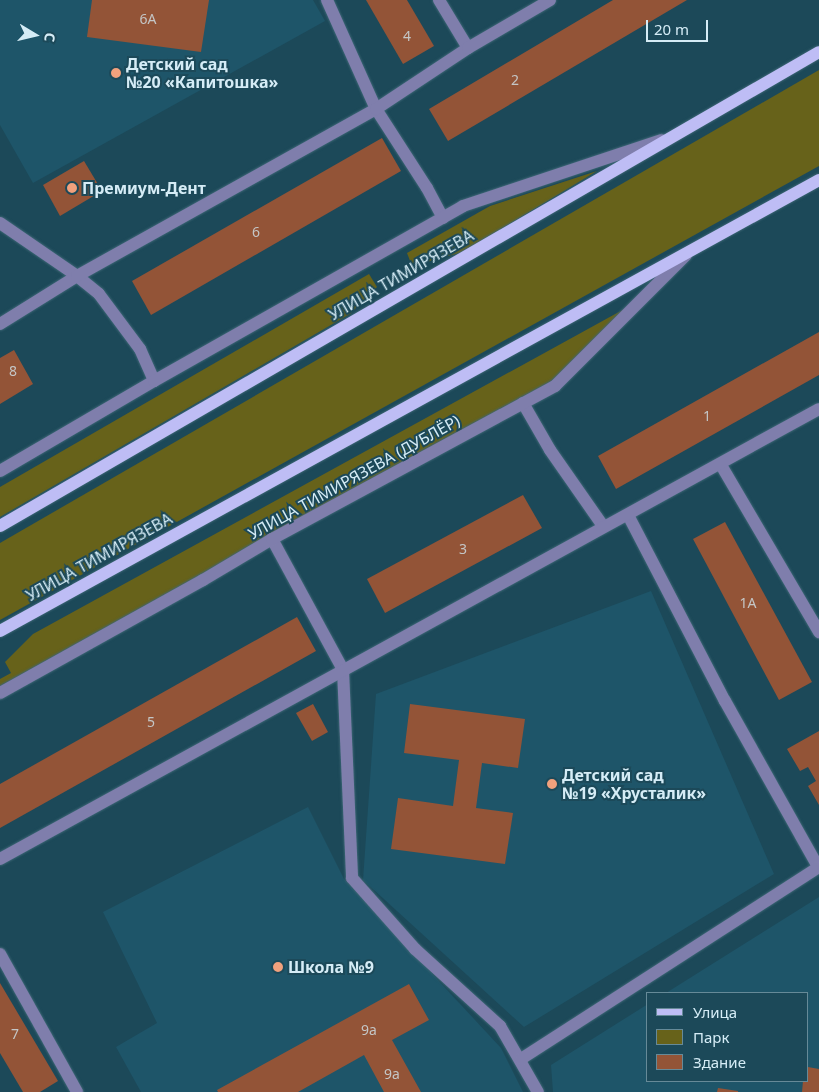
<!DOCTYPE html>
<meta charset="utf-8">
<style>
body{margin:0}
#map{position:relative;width:819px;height:1092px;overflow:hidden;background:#1c4959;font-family:"Noto Sans",sans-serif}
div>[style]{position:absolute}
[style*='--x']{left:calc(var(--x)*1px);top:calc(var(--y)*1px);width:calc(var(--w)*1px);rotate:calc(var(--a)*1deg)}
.built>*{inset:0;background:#1e5569}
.green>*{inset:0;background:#67621a}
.building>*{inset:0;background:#935437}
.roads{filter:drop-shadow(0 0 1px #3d6675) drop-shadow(0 0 1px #3d6675)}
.minor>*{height:12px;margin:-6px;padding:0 6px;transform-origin:6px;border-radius:6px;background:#7f7eac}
.major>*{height:12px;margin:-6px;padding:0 6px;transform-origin:6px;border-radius:6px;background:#bebdf5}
.dots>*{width:14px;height:14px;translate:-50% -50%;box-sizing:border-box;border:2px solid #1c4959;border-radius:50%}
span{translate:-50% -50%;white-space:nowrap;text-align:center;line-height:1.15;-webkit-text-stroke:4px #1c4959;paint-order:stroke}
.number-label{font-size:14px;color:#c4c6c6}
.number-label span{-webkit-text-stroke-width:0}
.poi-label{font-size:16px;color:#d5ecf6;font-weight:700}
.left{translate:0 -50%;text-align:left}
.street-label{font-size:16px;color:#d5ecf6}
.legend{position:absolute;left:646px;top:992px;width:162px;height:90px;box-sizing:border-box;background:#1c4959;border:1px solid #668a98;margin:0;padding:6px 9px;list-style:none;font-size:15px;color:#d5ecf6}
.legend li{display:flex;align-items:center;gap:10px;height:25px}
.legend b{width:25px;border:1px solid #668a98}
.north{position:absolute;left:10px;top:10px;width:50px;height:50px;-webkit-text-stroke:4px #1c4959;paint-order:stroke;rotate:99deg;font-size:14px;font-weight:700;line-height:20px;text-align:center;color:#d5ecf6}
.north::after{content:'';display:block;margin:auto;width:18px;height:22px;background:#d5ecf6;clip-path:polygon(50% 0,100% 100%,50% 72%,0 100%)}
.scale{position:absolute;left:646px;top:20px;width:62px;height:22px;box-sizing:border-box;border:2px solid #d5ecf6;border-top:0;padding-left:6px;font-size:15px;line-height:18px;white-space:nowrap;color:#d5ecf6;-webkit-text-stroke:4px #1c4959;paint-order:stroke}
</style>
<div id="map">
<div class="built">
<div style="clip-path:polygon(0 0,313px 0,325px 21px,33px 183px,0 125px)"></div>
<div style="clip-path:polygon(651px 591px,774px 874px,524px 1027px,363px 880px,376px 694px)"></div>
<div style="clip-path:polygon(308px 807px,344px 879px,501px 1048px,523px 1092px,141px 1092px,116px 1047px,157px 1023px,103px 912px)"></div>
<div style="clip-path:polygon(819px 897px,819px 1092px,553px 1092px,551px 1065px,648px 1004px,648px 1081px,808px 1081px,808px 993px,666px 993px)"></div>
</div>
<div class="green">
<div style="clip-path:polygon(819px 70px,819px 166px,0 620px,0 543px)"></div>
<div style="clip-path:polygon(597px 171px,463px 252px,412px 266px,407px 253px,490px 206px)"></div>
<div style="clip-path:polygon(369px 274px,377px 287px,350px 314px,0 517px,0 487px)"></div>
<div style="clip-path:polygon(637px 302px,562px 377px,0 686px,0 679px,11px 673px,5px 662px,33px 634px)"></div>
</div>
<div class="building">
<div style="clip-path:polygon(92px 0,209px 0,201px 52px,87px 37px)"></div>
<div style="clip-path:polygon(366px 0,407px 0,434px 46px,403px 64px)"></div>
<div style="clip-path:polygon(613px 0,687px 0,448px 141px,429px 109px)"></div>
<div style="clip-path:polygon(382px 138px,401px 171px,151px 315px,132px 281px)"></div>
<div style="clip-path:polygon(84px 161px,102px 191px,60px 216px,43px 185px)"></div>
<div style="clip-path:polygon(819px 332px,819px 375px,616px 489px,598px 456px)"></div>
<div style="clip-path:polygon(14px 350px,33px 384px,0 404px,0 358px)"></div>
<div style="clip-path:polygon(523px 495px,542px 528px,385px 613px,367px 579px)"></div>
<div style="clip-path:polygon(725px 522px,812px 682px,779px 700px,693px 539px)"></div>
<div style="clip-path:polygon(297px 617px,316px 651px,0 828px,0 784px)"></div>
<div style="clip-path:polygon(313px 704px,328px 732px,312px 741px,296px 713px)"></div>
<div style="clip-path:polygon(410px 704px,525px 719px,518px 768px,482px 763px,476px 808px,513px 813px,505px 864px,391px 849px,398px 798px,453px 806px,459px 760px,404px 753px)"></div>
<div style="clip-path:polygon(819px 731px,819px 805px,808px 786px,816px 781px,808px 767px,800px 771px,787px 749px)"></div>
<div style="clip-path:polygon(0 983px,58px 1081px,40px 1092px,23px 1092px,0 1053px)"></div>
<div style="clip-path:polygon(409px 984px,429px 1020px,392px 1040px,421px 1092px,384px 1092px,364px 1055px,298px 1092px,218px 1092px,217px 1090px)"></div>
<div style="clip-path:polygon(808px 1067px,819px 1069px,819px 1092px,802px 1092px,803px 1081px,808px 1081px)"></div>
<div style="clip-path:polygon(718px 1088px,738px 1091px,738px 1092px,717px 1092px)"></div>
</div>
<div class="roads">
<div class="minor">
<div style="--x:327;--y:0;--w:120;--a:65.8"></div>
<div style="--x:376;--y:109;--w:94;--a:57.2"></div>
<div style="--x:427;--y:188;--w:34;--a:62"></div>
<div style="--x:439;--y:0;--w:56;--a:58.9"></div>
<div style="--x:0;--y:223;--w:93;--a:34.5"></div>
<div style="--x:77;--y:276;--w:28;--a:39"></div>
<div style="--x:99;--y:294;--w:69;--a:53.3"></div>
<div style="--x:140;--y:349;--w:35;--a:66"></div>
<div style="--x:0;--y:324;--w:91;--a:-31.9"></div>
<div style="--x:77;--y:276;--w:342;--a:-29.2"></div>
<div style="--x:376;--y:109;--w:110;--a:-33.5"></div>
<div style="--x:468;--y:48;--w:95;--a:-30.3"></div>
<div style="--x:523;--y:403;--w:54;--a:60.1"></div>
<div style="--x:550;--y:450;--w:93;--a:55.1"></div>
<div style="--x:721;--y:465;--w:194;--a:59.6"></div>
<div style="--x:0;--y:471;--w:178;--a:-30.3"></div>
<div style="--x:154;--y:381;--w:355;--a:-29.5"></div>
<div style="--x:463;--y:206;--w:209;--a:-18.4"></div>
<div style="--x:628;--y:515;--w:210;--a:62.5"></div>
<div style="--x:725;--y:701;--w:190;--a:60.7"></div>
<div style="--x:272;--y:539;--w:149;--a:61.5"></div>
<div style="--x:343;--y:670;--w:208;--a:87.5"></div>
<div style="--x:352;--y:878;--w:95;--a:48.4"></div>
<div style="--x:415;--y:949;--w:115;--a:42.2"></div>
<div style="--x:500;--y:1026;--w:76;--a:60.1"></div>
<div style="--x:0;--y:693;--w:232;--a:-29.1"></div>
<div style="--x:203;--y:580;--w:80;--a:-30.7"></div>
<div style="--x:272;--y:539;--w:322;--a:-28.4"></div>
<div style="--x:555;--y:386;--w:185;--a:-45"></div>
<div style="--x:0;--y:859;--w:934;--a:-28.79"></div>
<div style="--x:0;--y:954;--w:158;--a:60.8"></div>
<div style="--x:521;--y:1059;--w:354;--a:-32.8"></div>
</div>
<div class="major">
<div style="--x:0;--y:526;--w:946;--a:-30.06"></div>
<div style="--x:0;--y:631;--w:935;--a:-28.84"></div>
</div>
</div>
<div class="dots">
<div style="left:116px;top:73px;background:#f1a17d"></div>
<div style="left:72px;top:188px;background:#f1a17d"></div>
<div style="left:552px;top:784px;background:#f1a17d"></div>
<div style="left:278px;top:967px;background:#f1a17d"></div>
</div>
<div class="number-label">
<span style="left:148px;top:19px">6А</span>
<span style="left:407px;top:36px">4</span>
<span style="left:515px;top:80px">2</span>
<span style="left:256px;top:232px">6</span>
<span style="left:13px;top:371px">8</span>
<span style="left:707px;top:416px">1</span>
<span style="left:463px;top:549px">3</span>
<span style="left:748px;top:603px">1А</span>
<span style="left:151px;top:722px">5</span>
<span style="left:369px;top:1030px">9а</span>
<span style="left:15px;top:1034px">7</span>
<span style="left:392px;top:1074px">9а</span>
</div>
<div class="poi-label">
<span class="left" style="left:126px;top:73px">Детский сад<br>№20 «Капитошка»</span>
<span class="left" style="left:82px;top:188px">Премиум-Дент</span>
<span class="left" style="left:562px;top:784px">Детский сад<br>№19 «Хрусталик»</span>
<span class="left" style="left:288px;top:967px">Школа №9</span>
</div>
<div class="street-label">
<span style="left:401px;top:275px;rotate:-30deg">УЛИЦА ТИМИРЯЗЕВА</span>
<span style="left:354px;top:477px;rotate:-29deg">УЛИЦА ТИМИРЯЗЕВА (ДУБЛЁР)</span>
<span style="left:99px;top:557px;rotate:-29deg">УЛИЦА ТИМИРЯЗЕВА</span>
</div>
<ul class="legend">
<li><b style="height:6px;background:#bebdf5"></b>Улица</li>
<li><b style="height:14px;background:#67621a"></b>Парк</li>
<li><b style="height:14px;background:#935437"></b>Здание</li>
</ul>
<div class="north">С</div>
<div class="scale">20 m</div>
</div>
